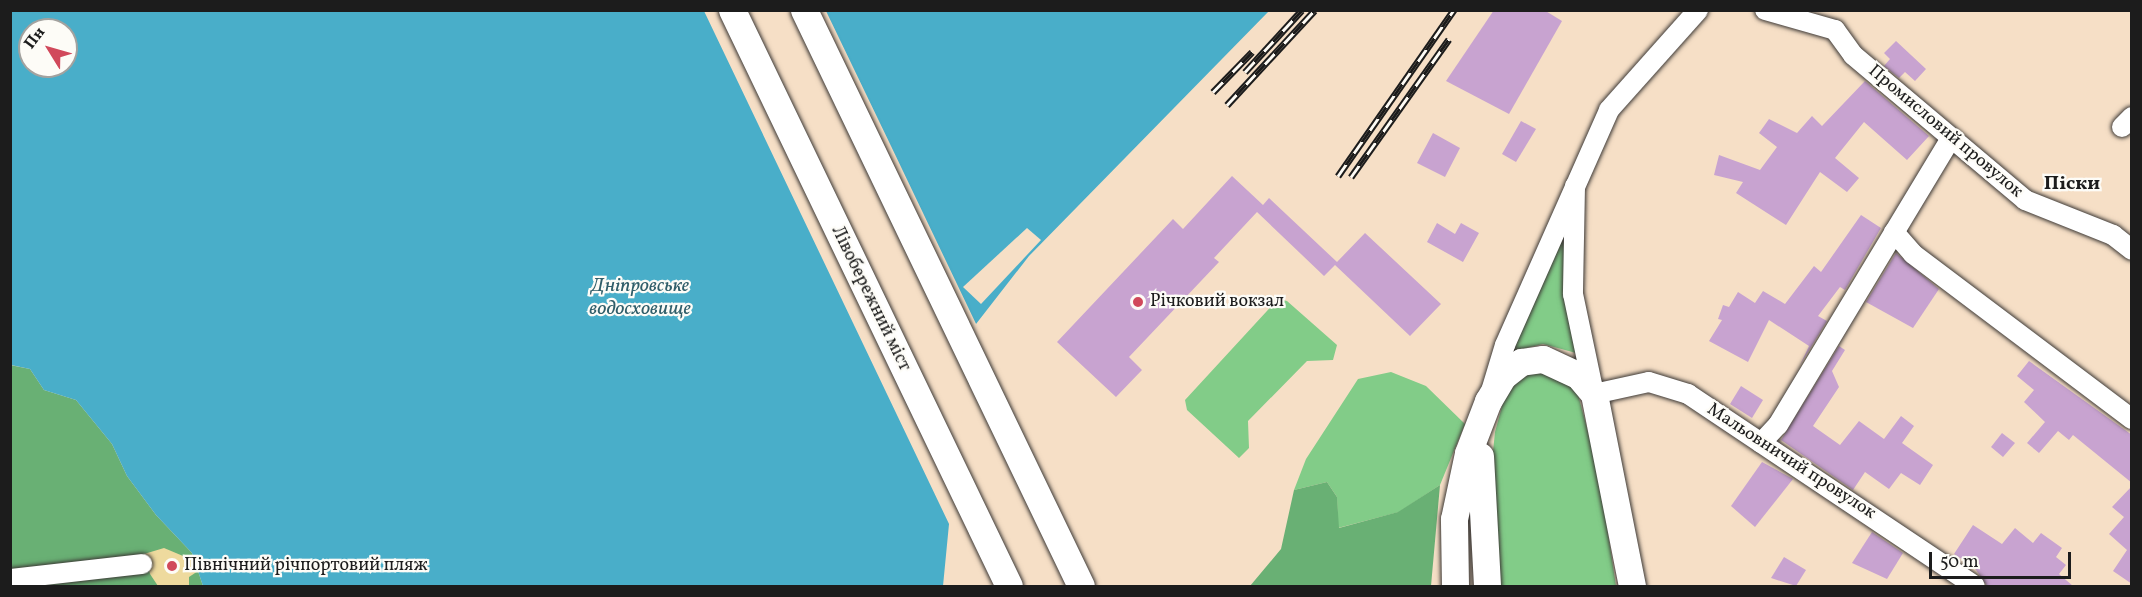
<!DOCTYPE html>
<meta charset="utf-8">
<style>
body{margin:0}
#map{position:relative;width:2142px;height:597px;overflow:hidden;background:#f6dfc6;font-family:Vollkorn,serif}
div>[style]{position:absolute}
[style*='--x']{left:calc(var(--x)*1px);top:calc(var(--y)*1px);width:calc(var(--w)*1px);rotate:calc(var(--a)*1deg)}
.green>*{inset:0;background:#82cc88}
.forest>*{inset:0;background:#69b074}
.sand>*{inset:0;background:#eeda9e}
.water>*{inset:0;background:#49aec9}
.pier>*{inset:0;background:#f6dfc6}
.building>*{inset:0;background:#c8a3d0}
.roads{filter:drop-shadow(0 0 2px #3d3936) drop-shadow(0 0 2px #3d3936)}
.street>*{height:20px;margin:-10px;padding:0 10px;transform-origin:10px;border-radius:10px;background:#fff}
.secondary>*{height:27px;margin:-13.5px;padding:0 13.5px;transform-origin:13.5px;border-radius:13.5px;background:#fff}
.rail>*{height:7px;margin-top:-3.5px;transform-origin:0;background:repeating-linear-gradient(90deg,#fdfcf7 0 14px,#1c1c1c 0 28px);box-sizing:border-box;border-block:2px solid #1c1c1c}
.dots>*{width:16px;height:16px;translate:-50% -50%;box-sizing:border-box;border:3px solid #fdfcf7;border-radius:50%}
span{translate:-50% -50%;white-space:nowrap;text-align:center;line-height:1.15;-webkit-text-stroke:4.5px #fdfcf7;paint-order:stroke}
.street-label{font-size:18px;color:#1c1c1c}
.poi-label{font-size:18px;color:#1c1c1c}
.left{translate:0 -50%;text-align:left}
.neighbourhood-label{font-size:20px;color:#1c1c1c;font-weight:700}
.water-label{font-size:20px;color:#305e6a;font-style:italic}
.frame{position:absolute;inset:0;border:12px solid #1c1c1c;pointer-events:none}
.north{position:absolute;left:18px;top:18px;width:60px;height:60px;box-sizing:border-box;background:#fdfcf7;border:2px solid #a3a29f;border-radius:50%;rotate:307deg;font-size:16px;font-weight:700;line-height:24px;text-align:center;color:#1c1c1c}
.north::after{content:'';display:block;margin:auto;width:21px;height:27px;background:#d1495b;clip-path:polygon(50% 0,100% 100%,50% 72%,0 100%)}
.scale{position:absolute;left:1929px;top:552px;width:142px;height:27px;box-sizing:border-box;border:3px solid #1c1c1c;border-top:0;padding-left:8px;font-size:18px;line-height:21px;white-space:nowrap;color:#1c1c1c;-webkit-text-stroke:4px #fdfcf7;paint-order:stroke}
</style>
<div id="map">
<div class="green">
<div style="clip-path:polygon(1560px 239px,1565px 243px,1563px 288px,1576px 353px,1543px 344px,1513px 351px)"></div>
<div style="clip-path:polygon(1278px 299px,1287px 301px,1337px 345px,1333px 360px,1307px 361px,1248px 421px,1249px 448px,1239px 458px,1187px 410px,1185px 400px)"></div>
<div style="clip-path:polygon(1534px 371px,1555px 374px,1576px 387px,1599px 473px,1616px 586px,1499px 586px,1491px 471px,1495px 432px,1507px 388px)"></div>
<div style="clip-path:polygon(1391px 372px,1426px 386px,1465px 424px,1440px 485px,1399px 512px,1338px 528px,1337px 497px,1327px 482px,1294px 490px,1306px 459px,1358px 379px)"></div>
</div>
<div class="forest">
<div style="clip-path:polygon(10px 365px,30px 369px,44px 390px,76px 400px,112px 444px,127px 476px,156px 515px,192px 553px,203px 586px,11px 586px)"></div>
<div style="clip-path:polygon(1327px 482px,1337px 497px,1339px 528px,1398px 512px,1440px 485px,1431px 586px,1250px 586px,1281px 549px,1294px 490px)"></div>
</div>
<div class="sand">
<div style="clip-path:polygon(164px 548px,195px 561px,198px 571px,189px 577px,189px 586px,158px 586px,150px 574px,144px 554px)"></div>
</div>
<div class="water">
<div style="clip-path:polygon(evenodd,10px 11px,1269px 11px,1029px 256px,976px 324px,965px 359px,943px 586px,203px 586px,192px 553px,156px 515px,127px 476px,112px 444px,76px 400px,44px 390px,30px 369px,11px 365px,10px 11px,30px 30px,66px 30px,66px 66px,30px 66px,30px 30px)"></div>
</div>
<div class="pier">
<div style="clip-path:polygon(704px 11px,826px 11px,891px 146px,978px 328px,968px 359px,950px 526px)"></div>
<div style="clip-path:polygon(1027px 228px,1041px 240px,981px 304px,963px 287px)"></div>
</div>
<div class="building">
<div style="clip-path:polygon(1494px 10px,1544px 10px,1562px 21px,1509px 114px,1446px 81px)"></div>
<div style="clip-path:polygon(1896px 41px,1926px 69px,1915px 81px,1905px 72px,1899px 78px,1884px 66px,1890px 59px,1884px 53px)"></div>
<div style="clip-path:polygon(1865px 81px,1929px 136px,1907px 160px,1864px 122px,1835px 158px,1859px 178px,1847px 192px,1820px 172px,1786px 225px,1736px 193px,1743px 182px,1714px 175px,1719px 155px,1760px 170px,1777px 147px,1759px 133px,1769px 119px,1797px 133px,1812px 116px,1822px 126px)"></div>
<div style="clip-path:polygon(1521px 121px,1536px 129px,1516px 162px,1502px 154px)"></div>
<div style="clip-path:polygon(1433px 133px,1460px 148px,1445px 177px,1417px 163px)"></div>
<div style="clip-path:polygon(1232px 176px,1263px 205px,1269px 198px,1337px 262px,1365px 233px,1441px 304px,1410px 336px,1335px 265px,1324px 276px,1257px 212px,1214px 258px,1219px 262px,1129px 357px,1142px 370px,1116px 397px,1057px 342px,1173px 219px,1183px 229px)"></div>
<div style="clip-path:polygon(1861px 215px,1881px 228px,1845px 290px,1840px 287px,1818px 316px,1827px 321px,1800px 365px,1809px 346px,1769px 320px,1748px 362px,1709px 341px,1722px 320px,1718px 319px,1723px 305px,1729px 307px,1738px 292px,1755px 303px,1763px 291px,1785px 304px,1814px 266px,1821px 272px)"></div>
<div style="clip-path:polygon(1437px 223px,1455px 234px,1461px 223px,1479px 233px,1463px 262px,1427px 242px)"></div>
<div style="clip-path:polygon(1896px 253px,1939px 289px,1913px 328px,1866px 302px)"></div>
<div style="clip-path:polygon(1839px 346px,1845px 350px,1832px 371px,1839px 387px,1813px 426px,1840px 445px,1859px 421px,1884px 439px,1901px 416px,1914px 426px,1902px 443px,1933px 465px,1920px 485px,1901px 473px,1889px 489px,1865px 472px,1853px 490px,1781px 440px)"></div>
<div style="clip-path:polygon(2029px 361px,2132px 435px,2132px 483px,2073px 435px,2069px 440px,2058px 431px,2039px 453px,2027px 443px,2045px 422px,2024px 402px,2034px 390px,2017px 376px)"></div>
<div style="clip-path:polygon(1741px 386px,1763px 400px,1752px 418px,1730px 404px)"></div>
<div style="clip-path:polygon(2002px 433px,2015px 443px,2003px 457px,1991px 447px)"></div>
<div style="clip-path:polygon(1762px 462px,1793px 479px,1755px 527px,1731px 506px)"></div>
<div style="clip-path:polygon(2132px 486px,2132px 584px,2113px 571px,2127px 550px,2109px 534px,2124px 517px,2112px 507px)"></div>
<div style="clip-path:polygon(1973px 525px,2002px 544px,2015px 528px,2033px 543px,2041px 533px,2062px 548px,2056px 557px,2066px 565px,2059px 574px,2073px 586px,1987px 586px,1974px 567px,1954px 554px)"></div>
<div style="clip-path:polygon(1872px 532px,1903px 553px,1887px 579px,1852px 563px)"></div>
<div style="clip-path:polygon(1784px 557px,1806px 570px,1796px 586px,1771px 578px)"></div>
</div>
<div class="roads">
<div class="street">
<div style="--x:1765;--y:10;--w:73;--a:15.9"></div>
<div style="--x:1835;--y:30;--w:31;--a:54"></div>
<div style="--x:1853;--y:55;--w:225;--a:40.1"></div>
<div style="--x:2025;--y:200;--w:95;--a:21.7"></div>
<div style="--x:2113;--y:235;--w:24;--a:38"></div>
<div style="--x:2122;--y:127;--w:14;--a:-45"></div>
<div style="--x:1575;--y:186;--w:108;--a:91.1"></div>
<div style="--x:1573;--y:294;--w:102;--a:78.1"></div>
<div style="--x:1594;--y:394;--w:56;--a:-12.3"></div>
<div style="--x:1649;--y:382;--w:41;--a:17.1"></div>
<div style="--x:1688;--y:394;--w:345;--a:33.8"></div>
<div style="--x:1894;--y:232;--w:29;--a:49"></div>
<div style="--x:1913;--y:254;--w:274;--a:37"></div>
<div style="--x:1492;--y:388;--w:45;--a:-73.2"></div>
<div style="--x:1505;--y:345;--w:257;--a:-66.1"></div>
<div style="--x:1609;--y:110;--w:134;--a:-48.3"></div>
<div style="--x:1761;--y:443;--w:25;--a:-47"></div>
<div style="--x:1778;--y:425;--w:335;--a:-58.9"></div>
<div style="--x:10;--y:579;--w:133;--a:-6.5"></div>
</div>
<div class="secondary">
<div style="--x:732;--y:10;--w:639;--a:64.32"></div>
<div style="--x:804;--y:10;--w:639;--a:64.32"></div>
<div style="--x:1480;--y:456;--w:130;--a:86.9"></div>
<div style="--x:1455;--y:586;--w:67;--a:-90.9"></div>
<div style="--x:1454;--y:519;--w:67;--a:-78"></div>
<div style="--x:1468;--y:453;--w:56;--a:-69"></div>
<div style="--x:1488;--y:401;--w:29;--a:-59"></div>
<div style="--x:1503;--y:376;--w:23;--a:-38"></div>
<div style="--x:1521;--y:362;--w:22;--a:-8"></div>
<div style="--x:1543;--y:359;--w:38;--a:25"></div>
<div style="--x:1578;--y:375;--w:25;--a:50"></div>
<div style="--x:1594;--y:394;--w:196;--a:78.8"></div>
</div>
</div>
<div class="rail">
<div style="--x:1245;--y:72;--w:84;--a:-47.4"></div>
<div style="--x:1213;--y:92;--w:56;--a:-45.7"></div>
<div style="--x:1227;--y:105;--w:129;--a:-47.2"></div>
<div style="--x:1338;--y:176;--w:203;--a:-55.1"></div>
<div style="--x:1351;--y:177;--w:169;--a:-54.6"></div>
</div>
<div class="dots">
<div style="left:1138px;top:302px;background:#d1495b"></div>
<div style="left:172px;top:566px;background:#d1495b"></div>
</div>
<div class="street-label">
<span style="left:1945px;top:132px;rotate:40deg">Промисловий провулок</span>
<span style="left:870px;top:299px;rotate:64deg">Лівобережний міст</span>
<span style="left:1791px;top:462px;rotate:33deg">Мальовничий провулок</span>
</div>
<div class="poi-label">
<span class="left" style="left:1150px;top:302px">Річковий вокзал</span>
<span class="left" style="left:184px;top:566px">Північний річпортовий пляж</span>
</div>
<div class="neighbourhood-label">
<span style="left:2072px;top:184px">Піски</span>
</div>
<div class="water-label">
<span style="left:640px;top:298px">Дніпровське<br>водосховище</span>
</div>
<div class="frame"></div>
<div class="north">Пн</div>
<div class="scale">50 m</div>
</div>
